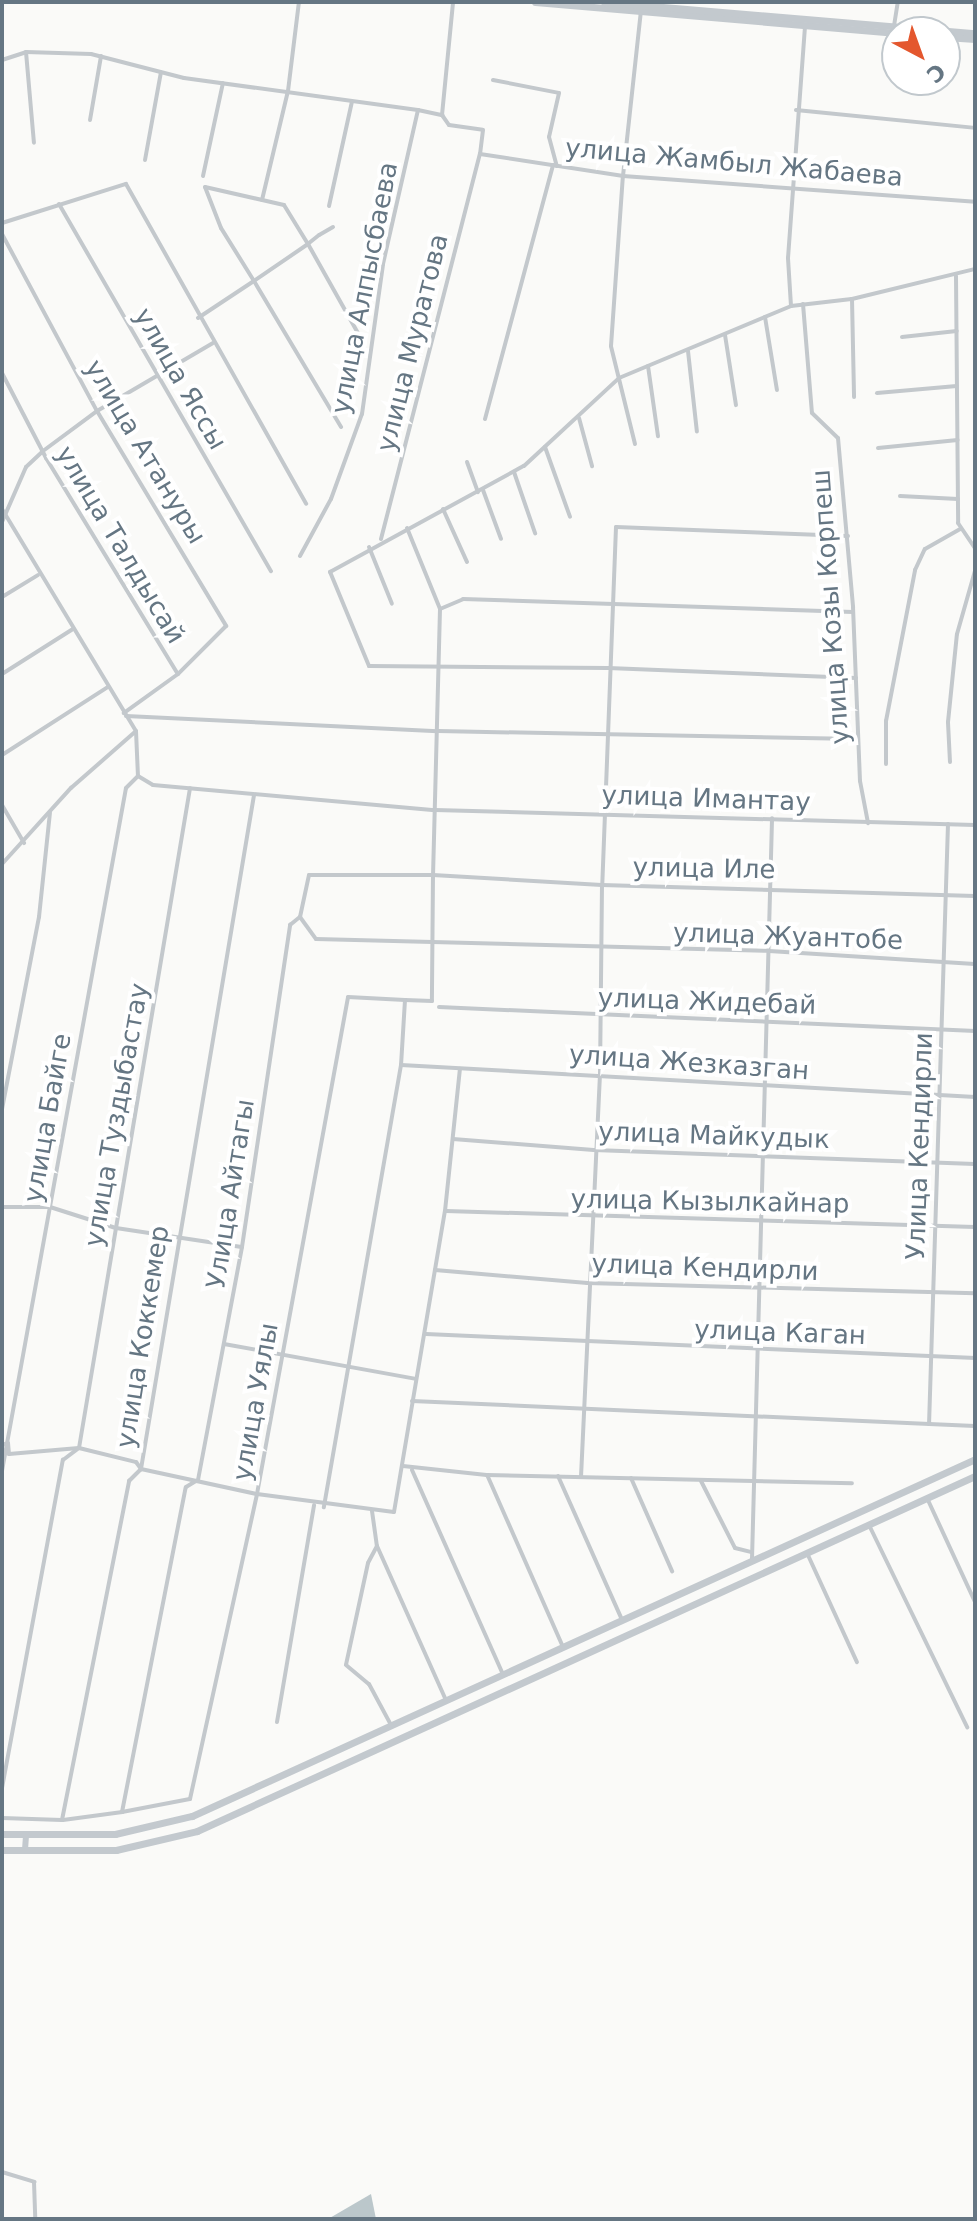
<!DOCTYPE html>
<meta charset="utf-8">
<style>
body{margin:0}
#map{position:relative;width:977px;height:2221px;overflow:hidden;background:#fafaf8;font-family:"DejaVu Sans",sans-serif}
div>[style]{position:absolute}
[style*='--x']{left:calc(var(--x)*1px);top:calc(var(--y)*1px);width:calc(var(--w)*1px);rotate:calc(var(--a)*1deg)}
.water>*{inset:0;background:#bbc7cb}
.minor>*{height:4px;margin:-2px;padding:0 2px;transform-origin:2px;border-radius:2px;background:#c3c8cc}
.secondary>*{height:6px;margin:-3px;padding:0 3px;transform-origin:3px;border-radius:3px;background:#c3c9ce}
.primary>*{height:7px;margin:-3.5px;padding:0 3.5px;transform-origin:3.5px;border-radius:3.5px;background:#c3c9ce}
.trunk>*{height:7px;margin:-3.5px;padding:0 3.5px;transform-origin:3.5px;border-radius:3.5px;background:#c3c9ce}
span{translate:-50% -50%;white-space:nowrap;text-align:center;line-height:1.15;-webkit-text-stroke:8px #fff;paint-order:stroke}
.street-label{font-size:26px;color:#657683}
.frame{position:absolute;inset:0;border:4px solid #657683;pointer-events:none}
.north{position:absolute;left:881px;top:16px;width:80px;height:80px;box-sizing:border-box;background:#fff;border:2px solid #c1c8cd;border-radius:50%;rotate:139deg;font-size:22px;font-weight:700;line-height:32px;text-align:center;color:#657683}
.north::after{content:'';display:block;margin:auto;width:28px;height:36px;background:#e4572e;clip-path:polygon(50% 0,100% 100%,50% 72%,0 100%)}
</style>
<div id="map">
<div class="water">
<div style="clip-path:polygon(371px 2194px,376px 2219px,328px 2219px)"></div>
</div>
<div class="minor">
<div style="--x:894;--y:26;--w:24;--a:-81"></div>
<div style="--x:26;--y:52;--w:91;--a:85"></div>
<div style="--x:2;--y:60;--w:25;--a:-18"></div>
<div style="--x:26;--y:52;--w:65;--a:1.8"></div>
<div style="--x:91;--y:54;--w:96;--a:14.5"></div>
<div style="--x:184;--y:78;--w:236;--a:7.8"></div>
<div style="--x:418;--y:110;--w:25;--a:12"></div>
<div style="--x:442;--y:115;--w:12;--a:55"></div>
<div style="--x:449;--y:125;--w:34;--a:8"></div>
<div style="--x:483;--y:130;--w:24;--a:97"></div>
<div style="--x:480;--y:154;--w:145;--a:8.7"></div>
<div style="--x:623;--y:176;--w:353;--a:4.2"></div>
<div style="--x:493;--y:80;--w:67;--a:11.1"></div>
<div style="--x:559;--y:93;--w:45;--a:102.8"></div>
<div style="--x:549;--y:137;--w:30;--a:75"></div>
<div style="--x:796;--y:110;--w:180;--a:5.7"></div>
<div style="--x:442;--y:115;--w:114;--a:-84.4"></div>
<div style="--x:90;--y:120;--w:65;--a:-80.2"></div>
<div style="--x:145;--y:160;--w:89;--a:-79.7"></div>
<div style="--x:203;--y:176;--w:95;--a:-77.9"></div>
<div style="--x:262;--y:200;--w:112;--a:-76.6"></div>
<div style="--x:288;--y:91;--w:90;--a:-83"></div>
<div style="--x:59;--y:204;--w:424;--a:60"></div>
<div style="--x:329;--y:206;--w:107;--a:-77.6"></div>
<div style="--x:2;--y:223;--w:130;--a:-17.5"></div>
<div style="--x:126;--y:184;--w:367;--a:60.6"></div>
<div style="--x:333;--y:227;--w:16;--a:150"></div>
<div style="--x:319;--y:235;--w:14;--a:141"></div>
<div style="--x:308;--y:244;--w:65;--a:145.6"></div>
<div style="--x:254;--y:281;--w:62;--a:-121.9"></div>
<div style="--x:221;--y:228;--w:44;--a:-111.3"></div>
<div style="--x:205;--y:187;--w:81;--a:12.8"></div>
<div style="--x:284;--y:205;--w:46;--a:58.4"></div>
<div style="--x:308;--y:244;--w:104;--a:60.7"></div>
<div style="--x:2;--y:234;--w:201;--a:61.8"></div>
<div style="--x:97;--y:411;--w:251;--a:59"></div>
<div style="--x:226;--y:626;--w:68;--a:135"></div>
<div style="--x:956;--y:276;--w:247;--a:89.5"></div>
<div style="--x:958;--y:523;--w:30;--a:56"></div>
<div style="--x:852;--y:299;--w:98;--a:88.8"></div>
<div style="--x:803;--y:304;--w:109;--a:85.3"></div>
<div style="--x:812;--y:413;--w:36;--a:44"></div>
<div style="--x:838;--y:438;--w:170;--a:84.9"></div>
<div style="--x:853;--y:607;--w:174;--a:87.7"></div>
<div style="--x:860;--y:781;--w:43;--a:79.2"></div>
<div style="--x:791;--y:306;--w:48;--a:-93.6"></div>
<div style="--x:788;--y:258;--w:234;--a:-85.8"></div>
<div style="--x:765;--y:317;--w:74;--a:80.7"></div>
<div style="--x:198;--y:318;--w:67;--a:-33.5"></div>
<div style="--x:254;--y:281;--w:170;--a:59.2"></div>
<div style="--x:725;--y:335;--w:71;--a:81.1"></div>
<div style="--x:902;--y:337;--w:55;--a:-6.2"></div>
<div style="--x:688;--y:351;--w:81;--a:83.7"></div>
<div style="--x:648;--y:366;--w:71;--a:81.9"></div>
<div style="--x:2;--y:373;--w:96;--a:62.6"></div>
<div style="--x:46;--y:458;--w:253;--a:58.6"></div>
<div style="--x:178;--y:674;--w:67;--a:144.2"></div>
<div style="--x:877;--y:393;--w:80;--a:-5"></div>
<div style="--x:579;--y:418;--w:50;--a:74.8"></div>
<div style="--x:485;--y:419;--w:263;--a:-75"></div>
<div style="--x:635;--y:444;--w:101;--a:-103.8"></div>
<div style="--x:611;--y:346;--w:170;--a:-86"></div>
<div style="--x:623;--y:176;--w:166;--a:-83.8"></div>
<div style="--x:545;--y:447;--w:74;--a:70.3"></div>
<div style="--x:878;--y:448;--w:80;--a:-5.7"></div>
<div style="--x:467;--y:462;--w:32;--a:70"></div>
<div style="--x:514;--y:472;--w:65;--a:71"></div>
<div style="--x:483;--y:490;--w:52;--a:69.8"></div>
<div style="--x:900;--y:496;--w:58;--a:3"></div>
<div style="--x:2;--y:509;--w:259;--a:58.9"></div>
<div style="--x:136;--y:731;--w:45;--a:87.5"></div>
<div style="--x:443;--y:509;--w:58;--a:65.6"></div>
<div style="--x:2;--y:522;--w:60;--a:-66.4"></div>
<div style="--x:26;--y:467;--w:23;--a:-43"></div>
<div style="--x:43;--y:451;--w:67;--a:-36.5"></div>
<div style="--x:97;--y:411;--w:134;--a:-30.4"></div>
<div style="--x:407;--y:528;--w:87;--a:67.8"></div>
<div style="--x:440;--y:609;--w:266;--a:91.5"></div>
<div style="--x:433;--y:875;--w:169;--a:3.4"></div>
<div style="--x:602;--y:885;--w:189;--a:90.6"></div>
<div style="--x:600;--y:1074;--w:403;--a:92.7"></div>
<div style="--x:848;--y:536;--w:232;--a:-177.8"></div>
<div style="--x:616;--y:527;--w:358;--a:92.2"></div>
<div style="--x:602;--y:885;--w:373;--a:1.7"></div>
<div style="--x:381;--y:539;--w:398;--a:-75.6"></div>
<div style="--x:369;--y:547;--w:61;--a:68"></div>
<div style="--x:300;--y:556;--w:65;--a:-61.5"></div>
<div style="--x:331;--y:499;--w:90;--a:-70"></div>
<div style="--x:362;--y:414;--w:151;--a:-82"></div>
<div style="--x:383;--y:264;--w:158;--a:-77.2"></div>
<div style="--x:2;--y:597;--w:42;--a:-31.4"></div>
<div style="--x:440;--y:609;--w:25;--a:-23"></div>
<div style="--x:463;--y:599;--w:390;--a:1.9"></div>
<div style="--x:2;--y:674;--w:84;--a:-32.4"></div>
<div style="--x:856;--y:678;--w:248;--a:-177.7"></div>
<div style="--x:608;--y:668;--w:239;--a:-179.5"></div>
<div style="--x:369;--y:666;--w:102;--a:-112.5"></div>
<div style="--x:330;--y:572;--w:221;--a:-28.7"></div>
<div style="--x:524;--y:466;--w:129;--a:-42.8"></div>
<div style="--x:619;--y:378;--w:186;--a:-22.7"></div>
<div style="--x:791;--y:306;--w:61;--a:-6.5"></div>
<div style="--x:852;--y:299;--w:127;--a:-13.7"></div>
<div style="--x:126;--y:716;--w:312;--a:2.8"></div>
<div style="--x:438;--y:731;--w:420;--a:1.1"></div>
<div style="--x:2;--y:755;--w:126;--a:-32.7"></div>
<div style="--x:950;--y:762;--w:40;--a:-92.9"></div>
<div style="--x:948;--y:722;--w:88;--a:-84.2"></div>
<div style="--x:957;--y:634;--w:66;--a:-74.1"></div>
<div style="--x:886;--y:764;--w:43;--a:-90"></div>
<div style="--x:886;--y:721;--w:154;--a:-79.1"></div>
<div style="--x:915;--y:570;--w:23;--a:-65"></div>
<div style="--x:925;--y:549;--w:40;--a:-29.7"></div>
<div style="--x:138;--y:776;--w:17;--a:31"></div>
<div style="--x:153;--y:785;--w:283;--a:5.1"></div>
<div style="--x:435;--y:810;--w:540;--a:1.59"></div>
<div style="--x:2;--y:805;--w:44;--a:59.9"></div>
<div style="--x:948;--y:824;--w:600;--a:91.81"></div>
<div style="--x:929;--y:1424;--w:46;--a:2.5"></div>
<div style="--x:2;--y:864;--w:103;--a:-47.8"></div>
<div style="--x:71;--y:788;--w:86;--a:-41.2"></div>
<div style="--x:300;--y:917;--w:27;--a:54"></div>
<div style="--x:316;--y:939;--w:453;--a:1.5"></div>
<div style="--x:769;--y:951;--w:206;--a:3.6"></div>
<div style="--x:439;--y:1007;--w:537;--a:2.56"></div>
<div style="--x:401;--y:1065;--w:575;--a:3.19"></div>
<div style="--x:2;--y:1109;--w:196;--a:-79.1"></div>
<div style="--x:39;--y:917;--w:105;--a:-84"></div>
<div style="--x:453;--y:1139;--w:141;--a:4.5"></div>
<div style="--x:594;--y:1150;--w:381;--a:2.1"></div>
<div style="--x:2;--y:1207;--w:48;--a:0"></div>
<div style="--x:50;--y:1207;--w:69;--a:17.7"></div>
<div style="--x:116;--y:1228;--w:127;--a:8.6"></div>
<div style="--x:446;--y:1211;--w:529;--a:1.73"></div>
<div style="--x:435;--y:1270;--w:153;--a:4.9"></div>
<div style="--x:587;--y:1283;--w:388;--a:1.5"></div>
<div style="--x:426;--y:1334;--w:550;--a:2.5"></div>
<div style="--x:224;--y:1344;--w:195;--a:10.3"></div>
<div style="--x:412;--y:1401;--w:518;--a:2.55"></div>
<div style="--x:2;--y:1445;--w:6;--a:-18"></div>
<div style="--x:8;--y:1443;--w:11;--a:85"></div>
<div style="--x:9;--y:1454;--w:70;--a:-4.9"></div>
<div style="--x:79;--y:1448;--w:669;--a:-80.45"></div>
<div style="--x:403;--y:1466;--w:84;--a:6.1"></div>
<div style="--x:412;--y:1470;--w:223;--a:66"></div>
<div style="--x:2;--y:1471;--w:694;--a:-79.71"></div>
<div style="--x:126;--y:788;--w:17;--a:-45"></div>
<div style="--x:558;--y:1476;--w:158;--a:66"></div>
<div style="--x:631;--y:1478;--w:102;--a:66.2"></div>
<div style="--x:198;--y:1480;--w:237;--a:-79.3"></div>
<div style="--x:242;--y:1247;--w:326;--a:-81.5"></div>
<div style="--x:290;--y:925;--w:13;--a:-39"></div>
<div style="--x:300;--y:917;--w:43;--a:-77.9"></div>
<div style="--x:309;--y:875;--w:124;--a:0"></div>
<div style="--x:433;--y:875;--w:126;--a:90.5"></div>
<div style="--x:432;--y:1001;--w:27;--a:-178"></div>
<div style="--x:405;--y:1000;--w:65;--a:93.5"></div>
<div style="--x:401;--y:1065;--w:449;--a:99.9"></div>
<div style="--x:701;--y:1481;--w:75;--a:63.1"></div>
<div style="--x:735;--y:1548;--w:16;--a:14"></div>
<div style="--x:927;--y:1498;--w:115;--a:65.2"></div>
<div style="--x:372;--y:1511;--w:35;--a:82"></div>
<div style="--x:377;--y:1546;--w:169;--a:65.9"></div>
<div style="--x:869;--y:1525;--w:225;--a:64.1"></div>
<div style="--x:377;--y:1546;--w:19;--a:118"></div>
<div style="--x:368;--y:1563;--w:104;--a:102.2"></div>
<div style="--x:346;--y:1665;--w:30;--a:40"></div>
<div style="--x:369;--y:1684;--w:47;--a:61.8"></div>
<div style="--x:807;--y:1553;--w:120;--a:65.4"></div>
<div style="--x:752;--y:1559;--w:741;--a:-88.45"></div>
<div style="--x:563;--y:1647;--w:188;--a:-113.8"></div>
<div style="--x:487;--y:1475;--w:365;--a:1.3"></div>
<div style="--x:277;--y:1722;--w:220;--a:-80.3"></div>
<div style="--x:2;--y:1788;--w:334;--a:-79.5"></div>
<div style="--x:63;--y:1460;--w:20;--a:-37"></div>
<div style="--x:79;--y:1448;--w:59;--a:13.8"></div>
<div style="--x:136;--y:1462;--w:9;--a:54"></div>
<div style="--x:141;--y:1469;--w:119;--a:12.2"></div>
<div style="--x:257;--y:1494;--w:138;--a:7.5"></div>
<div style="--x:394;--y:1512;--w:305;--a:-80.4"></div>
<div style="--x:445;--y:1211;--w:143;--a:-84"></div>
<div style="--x:122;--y:1812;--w:69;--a:-10.8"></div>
<div style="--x:190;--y:1799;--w:312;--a:-77.6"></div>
<div style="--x:257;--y:1494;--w:505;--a:-79.62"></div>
<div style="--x:348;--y:997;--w:57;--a:3"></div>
<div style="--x:2;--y:1818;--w:60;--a:1.9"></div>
<div style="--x:62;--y:1820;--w:346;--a:-78.8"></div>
<div style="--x:129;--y:1481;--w:17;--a:-45"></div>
<div style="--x:141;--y:1469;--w:683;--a:-80.48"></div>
<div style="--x:63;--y:1820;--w:60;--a:-7.7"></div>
<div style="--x:122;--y:1812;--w:331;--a:-78.9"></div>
<div style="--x:186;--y:1487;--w:12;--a:-31"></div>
<div style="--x:2;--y:2172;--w:34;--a:17"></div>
<div style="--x:34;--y:2182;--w:37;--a:88"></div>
</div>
<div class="secondary">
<div style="--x:25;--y:1850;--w:16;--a:-86"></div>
</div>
<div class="primary">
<div style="--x:2;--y:1834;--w:113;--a:0"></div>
<div style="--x:115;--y:1834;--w:79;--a:-13.2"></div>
<div style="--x:192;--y:1816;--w:861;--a:-24.51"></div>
<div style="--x:2;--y:1850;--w:114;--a:0"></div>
<div style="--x:116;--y:1850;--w:83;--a:-13.2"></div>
<div style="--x:197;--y:1831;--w:855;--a:-24.53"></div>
</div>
<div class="trunk">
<div style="--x:535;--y:2;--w:363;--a:4.9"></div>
<div style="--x:604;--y:2;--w:372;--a:4.8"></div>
<div style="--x:945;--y:37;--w:30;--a:4"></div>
</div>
<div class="street-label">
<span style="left:734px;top:163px;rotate:5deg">улица Жамбыл Жабаева</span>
<span style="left:365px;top:288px;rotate:-79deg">улица Алпысбаева</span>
<span style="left:413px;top:343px;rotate:-76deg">улица Муратова</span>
<span style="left:180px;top:379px;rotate:60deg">улица Яссы</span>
<span style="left:145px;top:452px;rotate:59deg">улица Атануры</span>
<span style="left:120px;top:545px;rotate:59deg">улица Талдысай</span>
<span style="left:831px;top:607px;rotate:-94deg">улица Козы Корпеш</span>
<span style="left:706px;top:799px;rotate:2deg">улица Имантау</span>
<span style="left:704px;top:869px;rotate:1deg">улица Иле</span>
<span style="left:788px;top:937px;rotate:2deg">улица Жуантобе</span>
<span style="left:707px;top:1002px;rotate:2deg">улица Жидебай</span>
<span style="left:689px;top:1063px;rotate:4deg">улица Жезказган</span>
<span style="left:117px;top:1115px;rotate:-80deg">улица Туздыбастау</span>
<span style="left:48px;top:1118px;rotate:-80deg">улица Байге</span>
<span style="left:714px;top:1136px;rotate:2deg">улица Майкудык</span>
<span style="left:920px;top:1146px;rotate:-88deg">Улица Кендирли</span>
<span style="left:231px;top:1194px;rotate:-81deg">Улица Айтагы</span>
<span style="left:710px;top:1202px;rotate:1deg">улица Кызылкайнар</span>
<span style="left:705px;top:1268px;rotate:2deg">улица Кендирли</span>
<span style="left:780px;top:1333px;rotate:2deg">улица Каган</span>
<span style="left:143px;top:1337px;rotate:-81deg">улица Коккемер</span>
<span style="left:256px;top:1402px;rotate:-80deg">улица Уялы</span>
</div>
<div class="frame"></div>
<div class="north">С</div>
</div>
